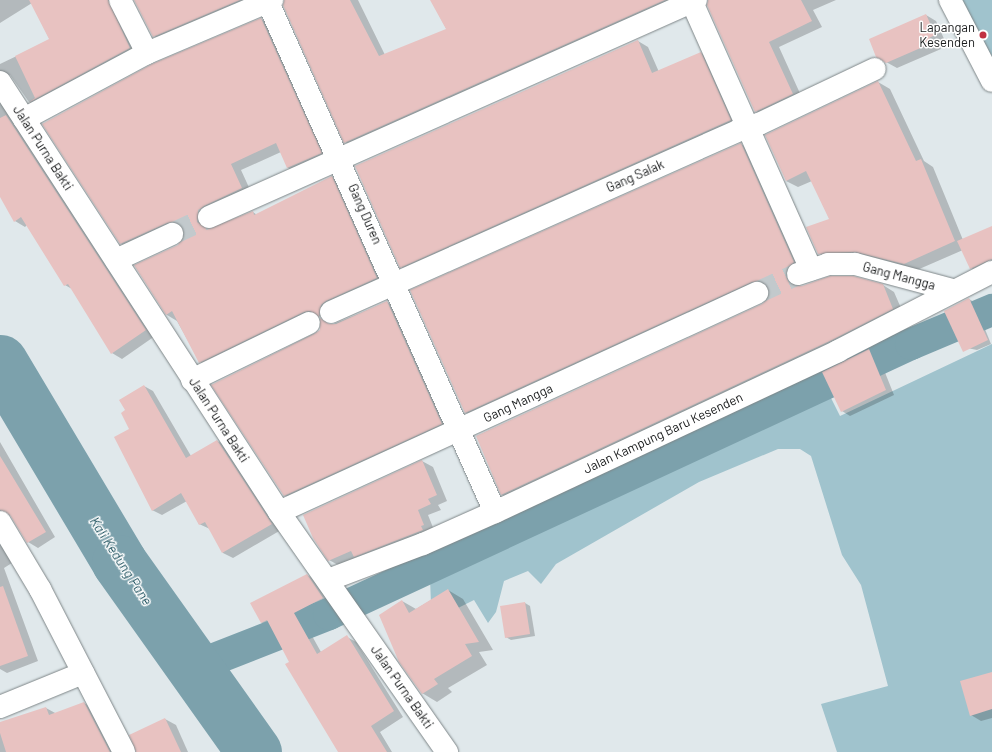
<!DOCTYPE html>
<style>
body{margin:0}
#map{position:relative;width:992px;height:752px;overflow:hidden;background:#e0e8eb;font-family:Barlow,sans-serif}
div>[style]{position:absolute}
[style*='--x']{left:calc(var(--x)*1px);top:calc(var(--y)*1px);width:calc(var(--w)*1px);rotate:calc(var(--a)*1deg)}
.green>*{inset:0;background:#a0c3cd}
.shadow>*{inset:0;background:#0003}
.canal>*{height:32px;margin:-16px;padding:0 16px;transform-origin:16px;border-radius:16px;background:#7ca1ac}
.river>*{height:55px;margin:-27.5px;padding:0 27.5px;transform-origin:27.5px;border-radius:27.5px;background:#7ca1ac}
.building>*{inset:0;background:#e8c2c1}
.minor-tunnel>*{height:22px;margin-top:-11px;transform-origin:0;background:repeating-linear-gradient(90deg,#c2c9cc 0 22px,transparent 0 33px)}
.roads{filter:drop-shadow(0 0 1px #7e8688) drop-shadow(0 0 1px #7e8688)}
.minor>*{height:22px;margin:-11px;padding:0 11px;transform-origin:11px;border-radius:11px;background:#fff}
.dots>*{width:11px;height:11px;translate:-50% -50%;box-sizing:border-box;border:2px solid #fff;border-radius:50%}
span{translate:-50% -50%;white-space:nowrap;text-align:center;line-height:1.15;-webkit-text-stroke:3px #fff;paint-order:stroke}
.poi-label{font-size:13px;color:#191b1c}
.right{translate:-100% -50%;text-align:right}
.street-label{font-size:13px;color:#191b1c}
.water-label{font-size:14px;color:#1a4f5c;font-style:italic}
</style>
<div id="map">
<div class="green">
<div style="clip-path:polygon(956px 0,992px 0,992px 70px)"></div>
<div style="clip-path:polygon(992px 344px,992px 752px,837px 752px,821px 704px,888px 686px,861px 585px,842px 555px,811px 456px,800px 449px,778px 449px,699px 482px,556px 564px,541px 584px,528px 571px,504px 581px,496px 612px,488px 623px,474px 600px,458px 608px,431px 604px,430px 578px,829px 394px,840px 416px)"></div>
</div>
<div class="shadow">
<div style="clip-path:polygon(0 0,119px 0,140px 54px,39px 108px,29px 102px,10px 75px,0 81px,0 64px,50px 40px,32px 3px,0 23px)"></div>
<div style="clip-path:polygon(135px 0,263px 0,164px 42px,154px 36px)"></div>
<div style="clip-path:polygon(288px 0,358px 0,385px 55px,447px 30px,431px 0,683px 0,355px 148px,345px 142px)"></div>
<div style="clip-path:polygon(708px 0,836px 0,813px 10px,822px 27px,779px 47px,803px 100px,766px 117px,756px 111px)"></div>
<div style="clip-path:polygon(926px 15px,936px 21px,945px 41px,939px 44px,941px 49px,897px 68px,886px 62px)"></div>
<div style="clip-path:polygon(261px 19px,272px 25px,331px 159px,299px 174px,288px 168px,281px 152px,241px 170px,252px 194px,209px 216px,208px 229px,253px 212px,257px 215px,332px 177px,342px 183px,387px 284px,330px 321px,321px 316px,314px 317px,210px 368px,200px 362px,177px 321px,167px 315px,135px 266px,178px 246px,185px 236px,183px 227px,131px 250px,121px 244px)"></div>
<div style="clip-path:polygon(638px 41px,648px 47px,659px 72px,701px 53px,711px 59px,741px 126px,411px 273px,401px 267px)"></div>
<div style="clip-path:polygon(878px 82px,890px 89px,924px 161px,933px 167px,963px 240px,992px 227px,992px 270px,982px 274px,971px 268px,963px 250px,917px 270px,831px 260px,819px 253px,830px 220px,812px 181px,798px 187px,786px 181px)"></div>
<div style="clip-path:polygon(0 96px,155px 336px,122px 359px,112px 353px,72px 289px,65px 285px,27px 225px,25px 227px,15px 221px,0 195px)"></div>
<div style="clip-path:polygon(741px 144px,752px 150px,805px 269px,797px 278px,799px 286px,883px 285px,894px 292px,904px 315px,513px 501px,502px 495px,477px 436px,763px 305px,770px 295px,769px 287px,764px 288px,477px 419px,465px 412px)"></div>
<div style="clip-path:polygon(969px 299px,974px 302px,991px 344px,977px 350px,962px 347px)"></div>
<div style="clip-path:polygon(387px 302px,397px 308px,452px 429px,295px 501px,284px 495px,213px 385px,331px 325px)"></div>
<div style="clip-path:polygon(869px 350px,878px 355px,894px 395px,850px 416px,842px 411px)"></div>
<div style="clip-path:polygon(144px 386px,153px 391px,191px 456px,217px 441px,227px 446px,281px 530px,233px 558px,223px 553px,210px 529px,199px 524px,187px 501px,162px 515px,152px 510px,127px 411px)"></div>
<div style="clip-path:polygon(0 442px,55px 537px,38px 548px,28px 542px,11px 515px,3px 517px,0 523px)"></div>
<div style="clip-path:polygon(422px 461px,433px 467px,447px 501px,438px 505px,441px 510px,428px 515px,434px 530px,340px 566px,329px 560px)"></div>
<div style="clip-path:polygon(0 533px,15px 561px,4px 568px,38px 661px,7px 673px,0 669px)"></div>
<div style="clip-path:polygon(307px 575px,316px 580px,331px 603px,302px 618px,321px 652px,347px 637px,356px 642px,403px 717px,380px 732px,392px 752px,339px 752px,272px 627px,261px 623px)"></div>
<div style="clip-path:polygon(448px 590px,463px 599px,493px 650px,479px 652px,487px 665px,448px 688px,452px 692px,437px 702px,422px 693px,402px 601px,416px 609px)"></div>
<div style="clip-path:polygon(525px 603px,530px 606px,535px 636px,511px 640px,506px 637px)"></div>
<div style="clip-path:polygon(992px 673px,992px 718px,981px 721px,971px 715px)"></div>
<div style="clip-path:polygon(84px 703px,94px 709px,116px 752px,0 752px,0 723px,46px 708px,57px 714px)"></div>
<div style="clip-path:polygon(165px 719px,176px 725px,188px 752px,137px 752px)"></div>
</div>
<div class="canal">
<div style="--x:194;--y:667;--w:145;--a:-21.4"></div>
<div style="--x:329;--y:614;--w:642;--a:-24.89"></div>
<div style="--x:911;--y:344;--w:88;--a:-22.8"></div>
</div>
<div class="river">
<div style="--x:0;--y:362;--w:233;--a:59.2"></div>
<div style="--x:119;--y:562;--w:233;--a:54.6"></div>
</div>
<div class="building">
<div style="clip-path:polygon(29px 0,108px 0,130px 48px,28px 103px,35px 98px,15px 56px,49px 39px)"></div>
<div style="clip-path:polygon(134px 0,240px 0,153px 37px)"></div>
<div style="clip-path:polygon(284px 0,350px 0,379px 56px,446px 29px,430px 0,665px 0,344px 143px,283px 5px)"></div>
<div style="clip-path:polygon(708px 0,801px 0,812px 21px,769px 42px,793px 94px,755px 112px,707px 5px)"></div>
<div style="clip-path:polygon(926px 14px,935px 35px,929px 38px,932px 43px,886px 63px,876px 57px,869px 39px)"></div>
<div style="clip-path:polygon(261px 18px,322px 153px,287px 168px,276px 143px,231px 164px,242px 188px,204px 206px,199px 210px,197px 222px,208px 229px,253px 211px,254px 215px,332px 176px,377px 278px,326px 301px,321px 305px,319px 317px,310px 311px,304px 312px,199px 363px,172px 311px,166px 315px,134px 265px,178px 245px,184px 235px,183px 228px,173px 222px,167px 223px,120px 244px,42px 124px,152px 64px)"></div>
<div style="clip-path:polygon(638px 40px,652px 73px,701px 52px,731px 120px,400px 268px,355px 166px)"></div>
<div style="clip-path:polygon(878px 81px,916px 161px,921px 159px,955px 241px,904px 264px,855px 252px,818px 254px,806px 227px,829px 219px,806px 171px,786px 181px,765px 135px)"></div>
<div style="clip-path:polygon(6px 115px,146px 330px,111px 354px,68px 284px,64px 286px,21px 217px,14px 222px,0 197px,0 118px)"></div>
<div style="clip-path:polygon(741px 143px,794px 262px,786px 271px,789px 283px,802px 286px,830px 276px,853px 276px,883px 284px,893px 309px,832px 340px,501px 495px,476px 436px,762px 304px,767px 300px,768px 288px,764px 283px,752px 282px,465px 413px,410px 290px)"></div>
<div style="clip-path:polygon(992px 226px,992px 259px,970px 269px,957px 241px)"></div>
<div style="clip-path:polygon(969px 298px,988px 340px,963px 352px,944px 311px)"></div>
<div style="clip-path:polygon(387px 301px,442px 424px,284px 496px,211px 385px,314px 334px,320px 330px,320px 318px,329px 324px,336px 324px)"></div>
<div style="clip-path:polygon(869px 349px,886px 390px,841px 412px,822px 372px)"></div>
<div style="clip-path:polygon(144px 385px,186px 458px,217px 440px,272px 524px,222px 553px,205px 522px,199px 525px,181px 493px,152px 511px,114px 437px,129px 429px,121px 413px,125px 410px,119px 400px)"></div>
<div style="clip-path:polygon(0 456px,46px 532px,27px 543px,10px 515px,0 510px)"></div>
<div style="clip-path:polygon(422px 460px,437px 495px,428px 499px,431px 504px,418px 510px,424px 525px,421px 526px,423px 530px,354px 557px,351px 551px,328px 561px,313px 538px,303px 515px)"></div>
<div style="clip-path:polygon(307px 574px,323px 598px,294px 613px,317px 654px,347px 635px,394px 711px,371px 726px,387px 752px,338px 752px,285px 664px,289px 662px,267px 620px,261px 623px,250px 603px)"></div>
<div style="clip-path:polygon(3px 586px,28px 656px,0 666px,0 587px)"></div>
<div style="clip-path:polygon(448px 589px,479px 642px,465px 644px,472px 656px,434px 679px,438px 684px,422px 694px,399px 662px,379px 615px,402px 600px,409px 613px)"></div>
<div style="clip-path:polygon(525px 602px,530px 634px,505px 638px,500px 606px)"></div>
<div style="clip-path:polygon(992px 672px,992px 709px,970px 716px,960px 681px)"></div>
<div style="clip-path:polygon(84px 702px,110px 752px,6px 752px,0 733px,0 722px,46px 707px,49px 715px)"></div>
<div style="clip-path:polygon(165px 718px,181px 752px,136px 752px,129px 735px)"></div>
</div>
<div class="minor-tunnel">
<div style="--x:172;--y:234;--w:41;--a:-24.7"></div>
<div style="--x:757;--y:293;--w:45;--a:-24.9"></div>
</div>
<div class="roads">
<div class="minor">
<div style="--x:267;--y:0;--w:560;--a:66"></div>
<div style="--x:691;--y:0;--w:295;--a:66"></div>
<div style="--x:950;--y:0;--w:91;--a:62.6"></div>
<div style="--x:147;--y:53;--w:136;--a:-23"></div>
<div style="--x:0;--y:82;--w:513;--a:57.02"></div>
<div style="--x:279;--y:512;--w:293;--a:55"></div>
<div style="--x:24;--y:119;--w:140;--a:-28.2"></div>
<div style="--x:147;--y:53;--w:59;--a:-117"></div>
<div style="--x:209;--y:217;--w:533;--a:-24.02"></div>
<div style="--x:116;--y:260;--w:62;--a:-24.9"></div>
<div style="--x:798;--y:274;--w:32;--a:-18"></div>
<div style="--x:828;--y:264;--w:27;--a:0"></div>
<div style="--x:855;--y:264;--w:101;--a:14.9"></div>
<div style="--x:331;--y:312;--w:447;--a:-24"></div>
<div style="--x:739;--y:130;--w:21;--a:-17"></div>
<div style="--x:759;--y:124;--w:128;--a:-25.4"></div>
<div style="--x:192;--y:380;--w:130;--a:-26"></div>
<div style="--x:279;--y:512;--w:526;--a:-24.62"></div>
<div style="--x:0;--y:522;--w:78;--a:59.2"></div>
<div style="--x:40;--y:589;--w:183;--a:62.7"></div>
<div style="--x:328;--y:580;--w:102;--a:-20.8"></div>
<div style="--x:423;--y:544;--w:79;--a:-24"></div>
<div style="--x:495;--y:512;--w:379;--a:-25.1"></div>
<div style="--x:838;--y:351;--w:173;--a:-27.2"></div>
<div style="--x:0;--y:707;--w:90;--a:-22.3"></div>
</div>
</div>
<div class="dots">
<div style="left:983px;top:35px;background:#c13142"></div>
</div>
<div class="poi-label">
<span class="right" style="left:975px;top:35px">Lapangan<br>Kesenden</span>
</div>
<div class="street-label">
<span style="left:43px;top:148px;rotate:57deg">Jalan Purna Bakti</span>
<span style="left:635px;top:176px;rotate:-24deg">Gang Salak</span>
<span style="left:365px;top:214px;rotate:66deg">Gang Duren</span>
<span style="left:899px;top:276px;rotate:15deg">Gang Mangga</span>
<span style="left:518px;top:403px;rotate:-25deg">Gang Mangga</span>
<span style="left:219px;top:420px;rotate:57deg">Jalan Purna Bakti</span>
<span style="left:663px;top:433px;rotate:-25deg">Jalan Kampung Baru Kesenden</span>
<span style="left:402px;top:687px;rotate:55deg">Jalan Purna Bakti</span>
</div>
<div class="water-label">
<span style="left:121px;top:561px;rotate:57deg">Kali Kedung Pane</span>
</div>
</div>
